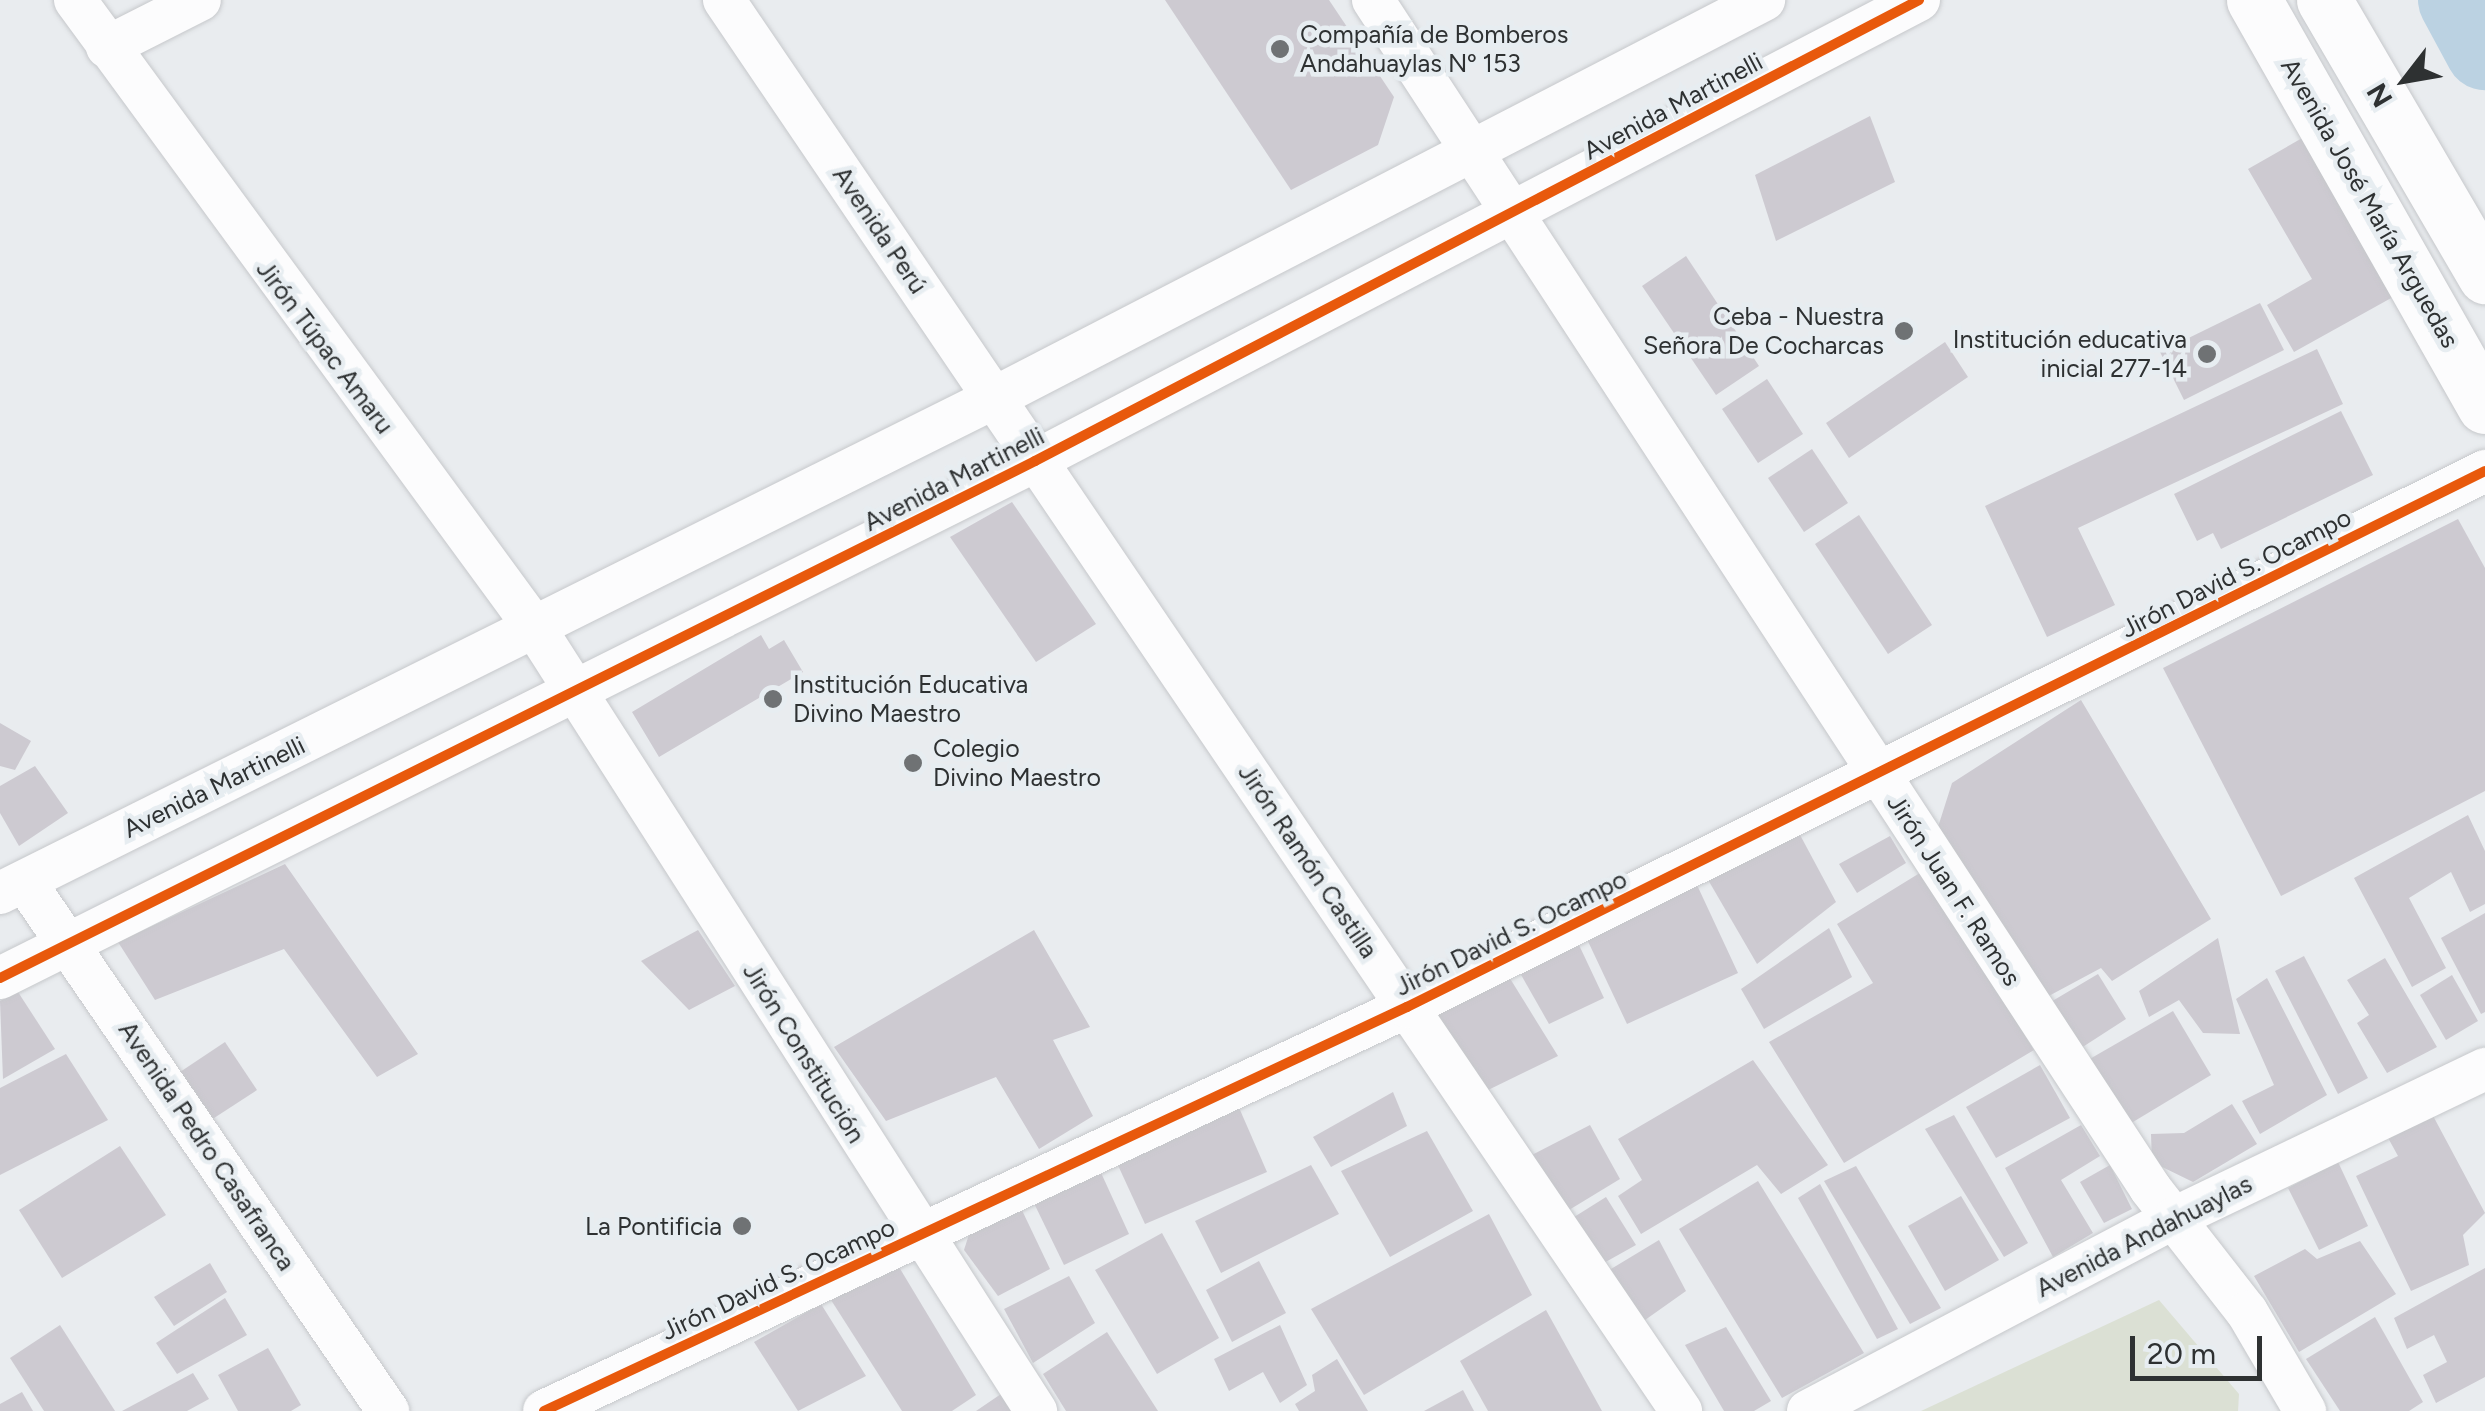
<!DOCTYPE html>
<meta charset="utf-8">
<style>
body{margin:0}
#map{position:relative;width:2485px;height:1411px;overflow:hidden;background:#e9ecef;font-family:Figtree,sans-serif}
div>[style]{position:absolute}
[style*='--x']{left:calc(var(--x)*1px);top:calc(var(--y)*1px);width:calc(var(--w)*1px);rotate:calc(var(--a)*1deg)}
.green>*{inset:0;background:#dbe0d4}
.river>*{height:80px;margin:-40px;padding:0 40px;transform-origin:40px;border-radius:40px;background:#bbd2e2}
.building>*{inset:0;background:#cdcad1}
.roads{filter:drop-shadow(0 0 2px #c6c8cb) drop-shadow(0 0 2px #c6c8cb)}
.minor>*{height:42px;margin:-21px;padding:0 21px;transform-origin:21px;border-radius:21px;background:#fcfcfd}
.highway>*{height:55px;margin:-27.5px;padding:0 27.5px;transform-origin:27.5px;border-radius:27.5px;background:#fcfcfd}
.cycleway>*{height:10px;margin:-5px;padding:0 5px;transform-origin:5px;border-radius:5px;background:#e8590c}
.dots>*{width:28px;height:28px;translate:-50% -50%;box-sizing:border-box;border:5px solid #e7edf1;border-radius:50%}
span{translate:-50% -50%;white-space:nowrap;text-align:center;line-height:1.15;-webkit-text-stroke:9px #e7edf1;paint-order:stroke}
.poi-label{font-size:25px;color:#2e3132}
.left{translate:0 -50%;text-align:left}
.right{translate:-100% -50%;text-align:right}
.street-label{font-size:25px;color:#2e3132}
.north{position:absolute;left:2355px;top:30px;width:100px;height:100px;-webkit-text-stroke:8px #e7edf1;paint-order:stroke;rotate:239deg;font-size:28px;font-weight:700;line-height:40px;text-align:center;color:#2e3132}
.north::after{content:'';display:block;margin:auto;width:35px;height:45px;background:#2e3132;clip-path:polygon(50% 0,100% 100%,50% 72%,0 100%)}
.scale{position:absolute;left:2130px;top:1336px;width:132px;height:45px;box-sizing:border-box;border:5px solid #2e3132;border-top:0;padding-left:12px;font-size:30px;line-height:35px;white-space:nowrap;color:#2e3132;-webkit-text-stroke:8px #e7edf1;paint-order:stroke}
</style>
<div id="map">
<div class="green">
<div style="clip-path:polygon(2159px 1300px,2239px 1394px,2238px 1411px,1921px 1411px)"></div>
</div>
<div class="river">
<div style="--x:2458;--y:0;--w:57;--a:61.6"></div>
</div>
<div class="building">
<div style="clip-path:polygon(1165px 0,1329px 0,1394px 97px,1378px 145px,1291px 190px)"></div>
<div style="clip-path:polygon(1870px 116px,1895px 182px,1776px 241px,1755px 175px)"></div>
<div style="clip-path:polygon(2304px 137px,2393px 297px,2294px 352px,2267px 305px,2312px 279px,2248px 169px)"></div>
<div style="clip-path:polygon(1686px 256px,1759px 366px,1716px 395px,1642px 286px)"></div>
<div style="clip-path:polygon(2260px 303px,2284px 350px,2184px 400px,2160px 352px)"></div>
<div style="clip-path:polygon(1945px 342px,1968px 377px,1849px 458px,1826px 423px)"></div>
<div style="clip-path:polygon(2317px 349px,2343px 404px,2078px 528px,2115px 605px,2047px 637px,1985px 506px)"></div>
<div style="clip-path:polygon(1767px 379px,1803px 434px,1758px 463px,1722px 409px)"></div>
<div style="clip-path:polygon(2341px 411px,2373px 475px,2221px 549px,2213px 533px,2197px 541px,2174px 494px)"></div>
<div style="clip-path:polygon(1812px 449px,1848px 503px,1804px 532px,1768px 478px)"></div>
<div style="clip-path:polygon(1012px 502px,1096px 624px,1036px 662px,950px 537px)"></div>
<div style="clip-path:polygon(1859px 515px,1932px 625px,1888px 654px,1815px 544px)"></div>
<div style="clip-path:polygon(2458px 519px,2485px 568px,2485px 791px,2281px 896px,2163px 668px)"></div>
<div style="clip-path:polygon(761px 635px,769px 649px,784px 640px,803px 672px,659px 757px,632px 712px)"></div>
<div style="clip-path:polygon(2081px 700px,2211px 919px,2112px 981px,2101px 968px,2045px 998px,1938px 827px,1952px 783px)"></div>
<div style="clip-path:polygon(0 723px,31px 741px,15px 770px,0 766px)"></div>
<div style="clip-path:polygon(35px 766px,68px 813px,19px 846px,0 813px,0 786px)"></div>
<div style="clip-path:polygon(2468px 815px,2485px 851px,2485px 904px,2470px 912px,2451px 872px,2409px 898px,2446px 968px,2412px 987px,2354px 878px)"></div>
<div style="clip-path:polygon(1799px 833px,1836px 902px,1757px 964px,1707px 878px)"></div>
<div style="clip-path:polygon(1890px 836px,1906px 863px,1857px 893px,1839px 864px)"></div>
<div style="clip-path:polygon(285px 864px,418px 1054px,377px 1077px,284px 949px,155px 1000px,118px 942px)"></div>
<div style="clip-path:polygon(1923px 871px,2034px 1050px,1844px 1163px,1769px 1042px,1873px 983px,1837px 924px)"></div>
<div style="clip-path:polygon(1697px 885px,1738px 973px,1627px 1024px,1585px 935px)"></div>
<div style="clip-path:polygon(2485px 913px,2485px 1012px,2481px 1014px,2441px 938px)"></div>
<div style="clip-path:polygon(1829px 928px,1852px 977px,1764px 1029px,1741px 989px)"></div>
<div style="clip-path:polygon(698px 930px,735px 986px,689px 1010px,641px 961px)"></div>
<div style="clip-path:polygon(1034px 930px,1090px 1027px,1053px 1040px,1093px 1116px,1039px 1149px,996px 1077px,886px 1121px,834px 1047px)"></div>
<div style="clip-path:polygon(2218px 938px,2240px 1034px,2203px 1033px,2179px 1000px,2149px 1017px,2139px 991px)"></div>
<div style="clip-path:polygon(1579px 945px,1604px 998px,1549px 1024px,1520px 973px)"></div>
<div style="clip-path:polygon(2304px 956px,2368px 1078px,2338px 1094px,2275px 971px)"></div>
<div style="clip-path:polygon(2385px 958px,2437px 1047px,2387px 1073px,2357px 1023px,2369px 1015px,2347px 980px)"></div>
<div style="clip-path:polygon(1506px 972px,1558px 1056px,1484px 1092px,1428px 1009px)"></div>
<div style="clip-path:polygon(2098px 974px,2126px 1019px,2078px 1050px,2049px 1003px)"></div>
<div style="clip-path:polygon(2452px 975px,2478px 1021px,2446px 1040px,2420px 995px)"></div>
<div style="clip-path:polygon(2267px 978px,2327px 1095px,2260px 1134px,2242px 1101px,2274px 1085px,2236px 999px)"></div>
<div style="clip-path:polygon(18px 992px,55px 1049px,3px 1079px,0 1001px)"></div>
<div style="clip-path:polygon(2173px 1011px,2211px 1075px,2128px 1125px,2088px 1060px)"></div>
<div style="clip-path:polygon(225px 1042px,257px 1090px,211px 1120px,180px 1072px)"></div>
<div style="clip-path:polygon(66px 1054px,108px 1120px,0 1175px,0 1088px)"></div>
<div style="clip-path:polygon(1753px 1060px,1828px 1165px,1781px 1194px,1757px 1165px,1641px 1234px,1618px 1196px,1642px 1180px,1618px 1139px)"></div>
<div style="clip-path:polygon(2040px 1065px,2070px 1118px,1996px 1158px,1966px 1107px)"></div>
<div style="clip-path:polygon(1393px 1092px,1407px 1126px,1331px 1167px,1313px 1137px)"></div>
<div style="clip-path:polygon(1237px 1103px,1267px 1172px,1145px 1224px,1116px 1161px)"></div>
<div style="clip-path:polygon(2232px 1104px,2257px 1144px,2193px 1182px,2152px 1162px,2151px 1134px,2184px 1133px)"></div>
<div style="clip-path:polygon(2431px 1112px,2485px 1213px,2463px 1235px,2469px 1265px,2411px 1291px,2356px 1176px,2398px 1156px,2387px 1136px)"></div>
<div style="clip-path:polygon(1954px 1115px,2028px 1243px,2004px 1257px,1925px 1129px)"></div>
<div style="clip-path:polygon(1590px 1125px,1620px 1179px,1569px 1210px,1528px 1157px)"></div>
<div style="clip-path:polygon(2081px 1125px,2100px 1156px,2061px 1180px,2093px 1233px,2053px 1257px,2005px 1168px)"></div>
<div style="clip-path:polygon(1427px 1131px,1473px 1211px,1390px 1257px,1341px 1171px)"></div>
<div style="clip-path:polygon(120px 1146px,166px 1215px,62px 1278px,19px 1210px)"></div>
<div style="clip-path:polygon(2338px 1162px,2368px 1226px,2319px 1250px,2288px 1188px)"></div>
<div style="clip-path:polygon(1097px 1164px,1129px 1234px,1064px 1265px,1030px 1195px)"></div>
<div style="clip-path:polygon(1311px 1165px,1339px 1214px,1221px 1273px,1195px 1221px)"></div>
<div style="clip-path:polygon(2110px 1165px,2132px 1209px,2104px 1223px,2080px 1182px)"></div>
<div style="clip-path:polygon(1856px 1166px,1941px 1308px,1910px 1324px,1824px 1181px)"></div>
<div style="clip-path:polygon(1758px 1181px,1864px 1353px,1782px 1398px,1679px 1229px)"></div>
<div style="clip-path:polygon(1820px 1184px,1898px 1329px,1877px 1339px,1798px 1198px)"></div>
<div style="clip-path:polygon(1961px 1196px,1999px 1260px,1945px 1291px,1908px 1226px)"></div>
<div style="clip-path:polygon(1606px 1197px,1636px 1245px,1602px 1264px,1571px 1219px)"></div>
<div style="clip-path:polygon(1019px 1204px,1050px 1269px,998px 1296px,964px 1250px,972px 1225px)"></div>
<div style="clip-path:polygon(1489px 1214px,1532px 1295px,1364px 1395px,1311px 1309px)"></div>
<div style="clip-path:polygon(1162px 1233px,1219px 1338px,1157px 1374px,1095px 1270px)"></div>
<div style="clip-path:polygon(1659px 1240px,1686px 1291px,1638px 1325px,1606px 1272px)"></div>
<div style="clip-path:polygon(2360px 1241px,2396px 1294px,2299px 1352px,2254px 1276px,2305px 1249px,2317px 1259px)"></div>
<div style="clip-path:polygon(1259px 1261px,1286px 1313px,1232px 1342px,1206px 1290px)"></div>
<div style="clip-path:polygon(896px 1262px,976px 1395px,952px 1411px,902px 1411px,831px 1300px)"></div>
<div style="clip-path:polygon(210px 1263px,227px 1292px,174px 1326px,154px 1297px)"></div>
<div style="clip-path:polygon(2485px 1268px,2485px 1377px,2436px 1403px,2423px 1375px,2447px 1362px,2434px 1335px,2407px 1349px,2394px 1318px)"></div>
<div style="clip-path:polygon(1069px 1276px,1095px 1323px,1033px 1363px,1004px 1309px)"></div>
<div style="clip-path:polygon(225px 1298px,247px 1335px,177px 1374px,156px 1343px)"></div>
<div style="clip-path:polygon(821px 1304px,866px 1376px,798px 1411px,754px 1342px)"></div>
<div style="clip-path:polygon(1546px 1310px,1602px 1411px,1488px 1411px,1460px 1361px)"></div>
<div style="clip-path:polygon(2375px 1317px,2423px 1402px,2409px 1411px,2340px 1411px,2306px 1359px)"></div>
<div style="clip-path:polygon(60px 1325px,115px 1411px,44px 1411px,10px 1358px)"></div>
<div style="clip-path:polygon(1280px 1325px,1307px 1385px,1280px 1403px,1263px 1372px,1229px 1391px,1214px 1359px)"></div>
<div style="clip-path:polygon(1726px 1327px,1771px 1401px,1754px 1411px,1724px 1411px,1685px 1345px)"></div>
<div style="clip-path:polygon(1107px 1332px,1158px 1411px,1066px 1411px,1043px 1374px)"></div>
<div style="clip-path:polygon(268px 1348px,301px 1405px,291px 1411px,238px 1411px,218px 1375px)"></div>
<div style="clip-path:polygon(1337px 1359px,1368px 1411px,1299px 1411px,1295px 1404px,1315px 1391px,1312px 1375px)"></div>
<div style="clip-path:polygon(193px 1373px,209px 1399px,187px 1411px,122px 1411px)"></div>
<div style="clip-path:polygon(1463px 1390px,1474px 1411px,1424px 1411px)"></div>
<div style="clip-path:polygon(22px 1392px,33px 1411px,0 1411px,0 1404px)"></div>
<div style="clip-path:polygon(1001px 1394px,1012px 1411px,976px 1411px)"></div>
</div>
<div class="roads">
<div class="minor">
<div style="--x:75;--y:0;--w:778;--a:53.78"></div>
<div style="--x:535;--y:628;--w:930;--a:57.39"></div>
<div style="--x:724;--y:0;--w:1705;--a:55.85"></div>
<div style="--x:1373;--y:0;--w:1420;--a:56.81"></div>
<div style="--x:2150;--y:1188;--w:157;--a:52"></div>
<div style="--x:2247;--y:1312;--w:115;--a:59.6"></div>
<div style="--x:107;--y:47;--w:104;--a:-26.8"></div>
<div style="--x:25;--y:882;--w:642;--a:55.54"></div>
<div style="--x:0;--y:893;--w:1110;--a:-26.47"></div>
<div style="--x:994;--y:398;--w:867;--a:-27.33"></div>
<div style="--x:0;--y:978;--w:1157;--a:-26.54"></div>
<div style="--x:1035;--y:461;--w:997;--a:-27.54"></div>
<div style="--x:544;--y:1411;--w:953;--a:-25.09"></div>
<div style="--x:1407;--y:1007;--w:1204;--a:-26.44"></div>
<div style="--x:1808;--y:1411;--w:416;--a:-27.8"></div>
<div style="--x:2176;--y:1217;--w:343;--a:-25.6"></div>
</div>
<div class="highway">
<div style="--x:2254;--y:0;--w:467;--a:60.4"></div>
<div style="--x:2324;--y:0;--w:320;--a:59.7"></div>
</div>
</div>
<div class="cycleway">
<div style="--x:0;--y:978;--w:1157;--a:-26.54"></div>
<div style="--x:1035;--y:461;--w:997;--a:-27.54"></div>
<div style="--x:544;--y:1411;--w:953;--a:-25.09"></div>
<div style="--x:1407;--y:1007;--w:1204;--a:-26.44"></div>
</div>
<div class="dots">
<div style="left:1280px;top:49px;background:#6f7274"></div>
<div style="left:1904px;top:331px;background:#6f7274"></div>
<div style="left:2207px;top:354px;background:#6f7274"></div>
<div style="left:773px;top:699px;background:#6f7274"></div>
<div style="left:913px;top:763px;background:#6f7274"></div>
<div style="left:742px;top:1226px;background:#6f7274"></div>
</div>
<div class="poi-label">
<span class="left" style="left:1300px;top:49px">Compañía de Bomberos<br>Andahuaylas Nº 153</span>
<span class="right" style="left:1884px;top:331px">Ceba - Nuestra<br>Señora De Cocharcas</span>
<span class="right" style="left:2187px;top:354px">Institución educativa<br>inicial 277-14</span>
<span class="left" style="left:793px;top:699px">Institución Educativa<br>Divino Maestro</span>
<span class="left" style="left:933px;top:763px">Colegio<br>Divino Maestro</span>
<span class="right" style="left:722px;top:1226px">La Pontificia</span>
</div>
<div class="street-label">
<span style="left:1673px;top:106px;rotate:-28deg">Avenida Martinelli</span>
<span style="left:2370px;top:203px;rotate:60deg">Avenida José María Arguedas</span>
<span style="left:880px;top:230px;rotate:56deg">Avenida Perú</span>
<span style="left:325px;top:347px;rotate:53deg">Jirón Túpac Amaru</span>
<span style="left:954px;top:479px;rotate:-27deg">Avenida Martinelli</span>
<span style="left:2236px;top:573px;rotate:-27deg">Jirón David S. Ocampo</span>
<span style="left:214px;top:787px;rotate:-26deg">Avenida Martinelli</span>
<span style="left:1308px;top:861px;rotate:56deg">Jirón Ramón Castilla</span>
<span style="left:1954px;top:890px;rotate:57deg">Jirón Juan F. Ramos</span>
<span style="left:1511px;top:933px;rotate:-26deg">Jirón David S. Ocampo</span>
<span style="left:804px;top:1053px;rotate:58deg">Jirón Constitución</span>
<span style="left:207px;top:1146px;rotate:56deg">Avenida Pedro Casafranca</span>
<span style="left:2144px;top:1236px;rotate:-27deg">Avenida Andahuaylas</span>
<span style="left:778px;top:1279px;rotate:-25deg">Jirón David S. Ocampo</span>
</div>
<div class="north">N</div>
<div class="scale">20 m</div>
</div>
